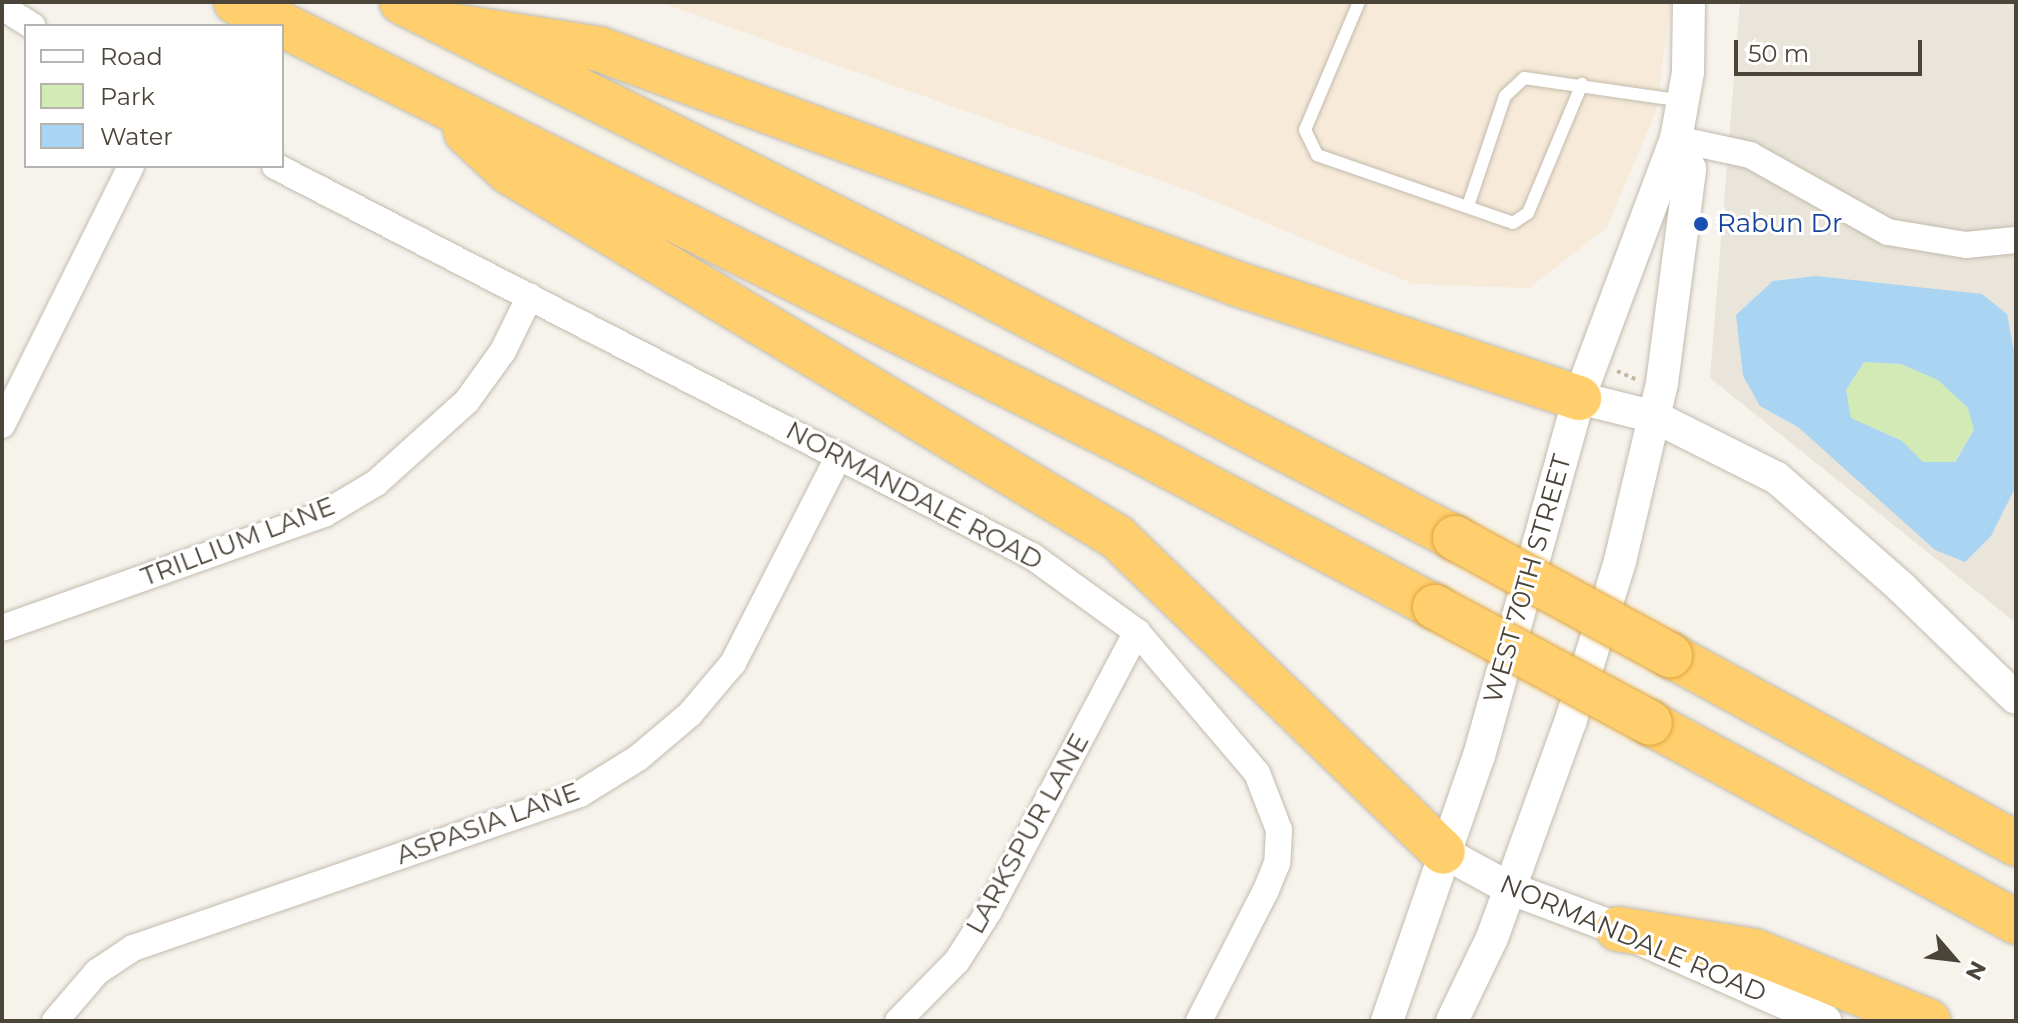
<!DOCTYPE html>
<style>
body{margin:0}
#map{position:relative;width:2018px;height:1023px;overflow:hidden;background:#f6f3ec;font-family:Montserrat,sans-serif}
div>[style]{position:absolute}
[style*='--x']{left:calc(var(--x)*1px);top:calc(var(--y)*1px);width:calc(var(--w)*1px);rotate:calc(var(--a)*1deg)}
.residential>*{inset:0;background:#eae5da}
.commercial>*{inset:0;background:#f7ead8}
.green>*{inset:0;background:#d2eab5}
.water>*{inset:0;background:#a9d4f2}
.path>*{height:4px;margin-top:-2px;transform-origin:0;background:repeating-linear-gradient(90deg,#c4b79f 0 4px,transparent 0 8px)}
.roads{filter:drop-shadow(0 0 2px #c2bbae) drop-shadow(0 0 2px #c2bbae)}
.service>*{height:12px;margin:-6px;padding:0 6px;transform-origin:6px;border-radius:6px;background:#fff}
.minor>*{height:26px;margin:-13px;padding:0 13px;transform-origin:13px;border-radius:13px;background:#fff}
.tertiary>*{height:32px;margin:-16px;padding:0 16px;transform-origin:16px;border-radius:16px;background:#fff}
.motorway>*{height:44px;margin:-22px;padding:0 22px;transform-origin:22px;border-radius:22px;background:#ffcf6e}
.bridges{filter:drop-shadow(0 0 2px #e0a43c) drop-shadow(0 0 2px #e0a43c)}
.motorway-bridge>*{height:44px;margin:-22px;padding:0 22px;transform-origin:22px;border-radius:22px;background:#ffcf6e}
.dots>*{width:22px;height:22px;translate:-50% -50%;box-sizing:border-box;border:4px solid #fff;border-radius:50%}
span{translate:-50% -50%;white-space:nowrap;text-align:center;line-height:1.15;-webkit-text-stroke:6px #fff;paint-order:stroke}
.transit-label{font-size:26px;color:#164399}
.left{translate:0 -50%;text-align:left}
.street-label{font-size:26px;color:#4b4439}
.frame{position:absolute;inset:0;border:4px solid #4b4439;pointer-events:none}
.legend{position:absolute;left:24px;top:24px;width:260px;height:144px;box-sizing:border-box;background:#fff;border:2px solid #b7b4b0;margin:0;padding:10px 14px;list-style:none;font-size:24px;color:#4b4439}
.legend li{display:flex;align-items:center;gap:16px;height:40px}
.legend b{width:40px;border:2px solid #b7b4b0}
.north{position:absolute;left:1914px;top:919px;width:80px;height:80px;-webkit-text-stroke:6px #fff;paint-order:stroke;rotate:118deg;font-size:22px;font-weight:700;line-height:32px;text-align:center;color:#4b4439}
.north::after{content:'';display:block;margin:auto;width:28px;height:36px;background:#4b4439;clip-path:polygon(50% 0,100% 100%,50% 72%,0 100%)}
.scale{position:absolute;left:1734px;top:40px;width:188px;height:36px;box-sizing:border-box;border:4px solid #4b4439;border-top:0;padding-left:10px;font-size:24px;line-height:28px;white-space:nowrap;color:#4b4439;-webkit-text-stroke:6px #fff;paint-order:stroke}
</style>
<div id="map">
<div class="residential">
<div style="clip-path:polygon(1740px 2px,2016px 2px,2016px 623px,1710px 378px)"></div>
</div>
<div class="commercial">
<div style="clip-path:polygon(659px 2px,1671px 2px,1656px 111px,1607px 227px,1529px 288px,1413px 284px,1187px 190px)"></div>
</div>
<div class="green">
<div style="clip-path:polygon(1864px 362px,1901px 364px,1939px 380px,1968px 408px,1974px 430px,1954px 462px,1923px 462px,1902px 441px,1850px 418px,1846px 390px)"></div>
</div>
<div class="water">
<div style="clip-path:polygon(evenodd,1816px 276px,1982px 294px,2007px 314px,2016px 363px,2016px 486px,1991px 536px,1965px 562px,1935px 550px,1798px 427px,1760px 406px,1743px 376px,1736px 315px,1773px 281px,1816px 276px,1864px 362px,1901px 364px,1938px 380px,1968px 408px,1974px 430px,1955px 462px,1923px 462px,1902px 441px,1851px 418px,1846px 390px,1864px 362px)"></div>
</div>
<div class="path">
<div style="--x:1617;--y:371;--w:20;--a:24"></div>
</div>
<div class="roads">
<div class="service">
<div style="--x:1359;--y:2;--w:139;--a:112.9"></div>
<div style="--x:1305;--y:130;--w:28;--a:64"></div>
<div style="--x:1317;--y:155;--w:207;--a:19.1"></div>
<div style="--x:1513;--y:223;--w:18;--a:-34"></div>
<div style="--x:1528;--y:213;--w:140;--a:-67.3"></div>
<div style="--x:1468;--y:206;--w:116;--a:-71.4"></div>
<div style="--x:1505;--y:96;--w:26;--a:-43"></div>
<div style="--x:1524;--y:78;--w:161;--a:8.2"></div>
</div>
<div class="minor">
<div style="--x:2;--y:7;--w:36;--a:32"></div>
<div style="--x:1676;--y:139;--w:76;--a:12.2"></div>
<div style="--x:1750;--y:155;--w:158;--a:29.2"></div>
<div style="--x:1888;--y:232;--w:79;--a:9.5"></div>
<div style="--x:1966;--y:245;--w:50;--a:-5.7"></div>
<div style="--x:275;--y:166;--w:852;--a:27.26"></div>
<div style="--x:1032;--y:556;--w:130;--a:35.9"></div>
<div style="--x:1137;--y:632;--w:185;--a:49.6"></div>
<div style="--x:1257;--y:773;--w:61;--a:68.9"></div>
<div style="--x:1279;--y:830;--w:33;--a:93"></div>
<div style="--x:1277;--y:863;--w:31;--a:112"></div>
<div style="--x:1265;--y:892;--w:145;--a:117.1"></div>
<div style="--x:2;--y:425;--w:289;--a:-63.5"></div>
<div style="--x:2;--y:628;--w:342;--a:-19.5"></div>
<div style="--x:324;--y:514;--w:61;--a:-30.8"></div>
<div style="--x:376;--y:483;--w:122;--a:-42"></div>
<div style="--x:467;--y:401;--w:62;--a:-54.2"></div>
<div style="--x:503;--y:351;--w:61;--a:-63.9"></div>
<div style="--x:55;--y:1021;--w:65;--a:-49.4"></div>
<div style="--x:97;--y:972;--w:43;--a:-33.7"></div>
<div style="--x:133;--y:948;--w:473;--a:-19"></div>
<div style="--x:580;--y:794;--w:68;--a:-31.8"></div>
<div style="--x:638;--y:758;--w:68;--a:-40.2"></div>
<div style="--x:690;--y:714;--w:67;--a:-49.9"></div>
<div style="--x:733;--y:663;--w:233;--a:-62.9"></div>
<div style="--x:898;--y:1021;--w:84;--a:-45.5"></div>
<div style="--x:957;--y:961;--w:59;--a:-57.4"></div>
<div style="--x:989;--y:911;--w:316;--a:-62.1"></div>
</div>
<div class="tertiary">
<div style="--x:1579;--y:398;--w:78;--a:14"></div>
<div style="--x:1655;--y:417;--w:136;--a:26.6"></div>
<div style="--x:1777;--y:478;--w:167;--a:41.3"></div>
<div style="--x:1902;--y:588;--w:158;--a:44"></div>
<div style="--x:1443;--y:852;--w:75;--a:28.6"></div>
<div style="--x:1509;--y:888;--w:116;--a:20.6"></div>
<div style="--x:1618;--y:929;--w:227;--a:23.9"></div>
<div style="--x:1387;--y:1021;--w:281;--a:-70.9"></div>
<div style="--x:1479;--y:756;--w:372;--a:-74.4"></div>
<div style="--x:1579;--y:398;--w:277;--a:-69.5"></div>
<div style="--x:1676;--y:139;--w:68;--a:-79.8"></div>
<div style="--x:1688;--y:72;--w:70;--a:-89.2"></div>
<div style="--x:1452;--y:1021;--w:92;--a:-64.3"></div>
<div style="--x:1492;--y:938;--w:229;--a:-70.1"></div>
<div style="--x:1570;--y:723;--w:170;--a:-72.8"></div>
<div style="--x:1620;--y:561;--w:183;--a:-76.7"></div>
<div style="--x:1662;--y:383;--w:216;--a:-82.5"></div>
<div style="--x:1690;--y:169;--w:33;--a:-115"></div>
</div>
<div class="motorway">
<div style="--x:236;--y:2;--w:1012;--a:26.41"></div>
<div style="--x:1142;--y:452;--w:331;--a:27.9"></div>
<div style="--x:402;--y:2;--w:626;--a:26.48"></div>
<div style="--x:962;--y:281;--w:556;--a:27.53"></div>
<div style="--x:454;--y:26;--w:147;--a:9"></div>
<div style="--x:599;--y:49;--w:678;--a:20.2"></div>
<div style="--x:1235;--y:283;--w:363;--a:18.5"></div>
<div style="--x:466;--y:132;--w:59;--a:42.9"></div>
<div style="--x:509;--y:172;--w:709;--a:30.98"></div>
<div style="--x:1117;--y:537;--w:453;--a:44"></div>
<div style="--x:1670;--y:655;--w:394;--a:28.6"></div>
<div style="--x:1650;--y:723;--w:417;--a:28.5"></div>
<div style="--x:1618;--y:929;--w:138;--a:9.2"></div>
<div style="--x:1754;--y:951;--w:188;--a:21.9"></div>
</div>
</div>
<div class="bridges">
<div class="motorway-bridge">
<div style="--x:1455;--y:538;--w:245;--a:28.6"></div>
<div style="--x:1435;--y:607;--w:244;--a:28.3"></div>
</div>
</div>
<div class="dots">
<div style="left:1701px;top:224px;background:#1a4fb4"></div>
</div>
<div class="transit-label">
<span class="left" style="left:1717px;top:224px">Rabun Dr</span>
</div>
<div class="street-label">
<span style="left:914px;top:496px;rotate:28deg">NORMANDALE ROAD</span>
<span style="left:238px;top:542px;rotate:-21deg">TRILLIUM LANE</span>
<span style="left:1528px;top:579px;rotate:-74deg">WEST 70TH STREET</span>
<span style="left:488px;top:824px;rotate:-20deg">ASPASIA LANE</span>
<span style="left:1028px;top:834px;rotate:-61deg">LARKSPUR LANE</span>
<span style="left:1633px;top:939px;rotate:23deg">NORMANDALE ROAD</span>
</div>
<div class="frame"></div>
<ul class="legend">
<li><b style="height:10px;background:#fff"></b>Road</li>
<li><b style="height:22px;background:#d2eab5"></b>Park</li>
<li><b style="height:22px;background:#a9d4f2"></b>Water</li>
</ul>
<div class="north">N</div>
<div class="scale">50 m</div>
</div>
